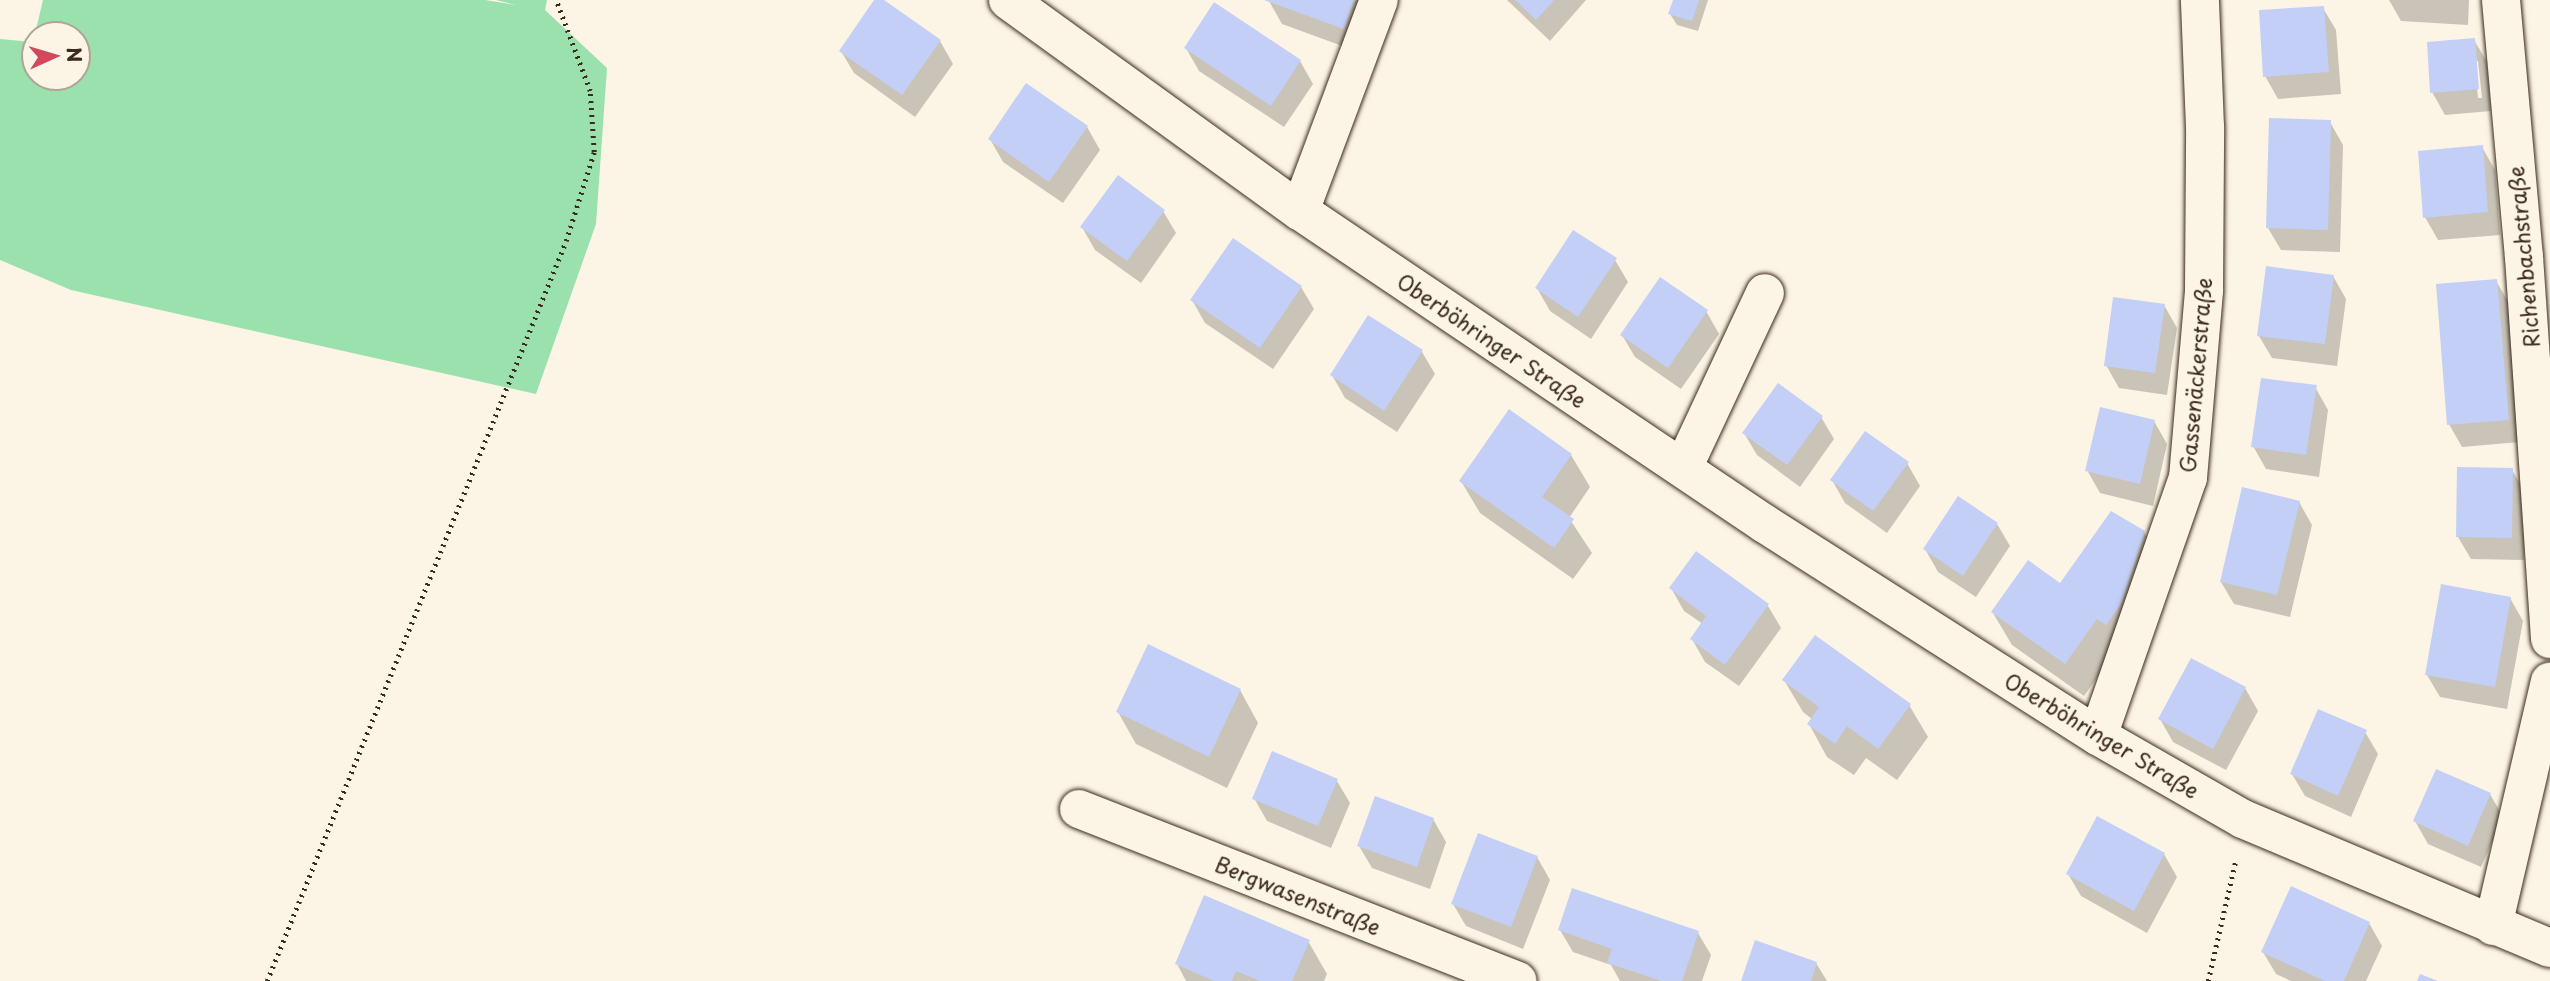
<!DOCTYPE html>
<meta charset="utf-8">
<style>
body{margin:0}
#map{position:relative;width:2550px;height:981px;overflow:hidden;background:#fcf5e5;font-family:"Playpen Sans",sans-serif}
div>[style]{position:absolute}
[style*='--x']{left:calc(var(--x)*1px);top:calc(var(--y)*1px);width:calc(var(--w)*1px);rotate:calc(var(--a)*1deg)}
.green>*{inset:0;background:#9be1ae}
.shadow>*{inset:0;background:#0003}
.building>*{inset:0;background:#c3cff6}
.path>*{height:4.5px;margin-top:-2.25px;transform-origin:0;background:repeating-linear-gradient(90deg,#3b2a1e 0 2px,transparent 0 7px)}
.roads{filter:drop-shadow(0 0 2px #3b2a1e) drop-shadow(0 0 2px #3b2a1e)}
.minor>*{height:38px;margin:-19px;padding:0 19px;transform-origin:19px;border-radius:19px;background:#fcf5e5}
span{translate:-50% -50%;white-space:nowrap;text-align:center;line-height:1.15;-webkit-text-stroke:7px #fcf5e5;paint-order:stroke}
.street-label{font-size:21px;color:#3b2a1e}
.north{position:absolute;left:21px;top:21px;width:70px;height:70px;box-sizing:border-box;background:#fcf5e5;border:2px solid #afa495;border-radius:50%;rotate:86deg;font-size:19px;font-weight:700;line-height:28px;text-align:center;color:#3b2a1e}
.north::after{content:'';display:block;margin:auto;width:24px;height:32px;background:#d1495b;clip-path:polygon(50% 0,100% 100%,50% 72%,0 100%)}
</style>
<div id="map">
<div class="green">
<div style="clip-path:polygon(evenodd,43px 0,485px 0,516px 5px,496px 0,547px 0,545px 10px,607px 68px,596px 224px,536px 394px,71px 290px,0 260px,0 39px,33px 42px,43px 0,77px 35px,77px 77px,35px 77px,35px 35px,77px 35px)"></div>
</div>
<div class="shadow">
<div style="clip-path:polygon(877px 0,940px 41px,953px 64px,915px 117px,854px 73px,841px 51px)"></div>
<div style="clip-path:polygon(1375px 0,1356px 51px,1282px 24px,1269px 1px)"></div>
<div style="clip-path:polygon(1507px 0,1586px 0,1550px 41px)"></div>
<div style="clip-path:polygon(1674px 0,1708px 0,1698px 31px,1677px 25px,1670px 14px)"></div>
<div style="clip-path:polygon(2389px 0,2469px 0,2468px 25px,2401px 21px)"></div>
<div style="clip-path:polygon(2323px 8px,2336px 30px,2341px 94px,2278px 99px,2265px 76px)"></div>
<div style="clip-path:polygon(evenodd,2474px 40px,2487px 62px,2491px 111px,2445px 115px,2432px 92px,2474px 40px,2475px 61px,2478px 61px,2482px 98px,2478px 98px,2475px 61px)"></div>
<div style="clip-path:polygon(1186px 48px,1300px 61px,1313px 84px,1284px 127px,1199px 71px)"></div>
<div style="clip-path:polygon(2330px 122px,2343px 145px,2340px 252px,2281px 250px,2268px 228px)"></div>
<div style="clip-path:polygon(1087px 127px,1100px 150px,1063px 203px,1003px 162px,990px 139px)"></div>
<div style="clip-path:polygon(2482px 147px,2495px 170px,2500px 235px,2438px 240px,2425px 217px)"></div>
<div style="clip-path:polygon(1163px 211px,1176px 233px,1141px 283px,1095px 250px,1082px 227px)"></div>
<div style="clip-path:polygon(1615px 260px,1628px 282px,1591px 339px,1550px 311px,1537px 288px)"></div>
<div style="clip-path:polygon(2333px 276px,2346px 299px,2337px 366px,2272px 358px,2259px 336px)"></div>
<div style="clip-path:polygon(2496px 281px,2509px 303px,2520px 442px,2462px 447px,2449px 424px)"></div>
<div style="clip-path:polygon(1301px 287px,1314px 309px,1273px 369px,1205px 323px,1192px 300px)"></div>
<div style="clip-path:polygon(2164px 305px,2177px 328px,2167px 395px,2119px 388px,2106px 365px)"></div>
<div style="clip-path:polygon(1706px 311px,1719px 334px,1681px 389px,1635px 357px,1622px 335px)"></div>
<div style="clip-path:polygon(1422px 352px,1435px 374px,1397px 432px,1345px 398px,1332px 375px)"></div>
<div style="clip-path:polygon(2315px 387px,2328px 410px,2319px 477px,2266px 469px,2253px 446px)"></div>
<div style="clip-path:polygon(1821px 417px,1834px 439px,1800px 487px,1757px 455px,1744px 433px)"></div>
<div style="clip-path:polygon(2154px 421px,2167px 444px,2153px 506px,2100px 493px,2087px 470px)"></div>
<div style="clip-path:polygon(1571px 455px,1590px 487px,1569px 518px,1592px 553px,1573px 579px,1480px 513px,1461px 481px)"></div>
<div style="clip-path:polygon(1907px 463px,1920px 486px,1887px 533px,1845px 503px,1832px 480px)"></div>
<div style="clip-path:polygon(2459px 469px,2512px 470px,2525px 492px,2524px 560px,2471px 559px,2458px 537px)"></div>
<div style="clip-path:polygon(2299px 502px,2312px 525px,2290px 617px,2234px 604px,2221px 582px)"></div>
<div style="clip-path:polygon(1997px 524px,2010px 546px,1976px 597px,1938px 572px,1925px 549px)"></div>
<div style="clip-path:polygon(2144px 532px,2163px 565px,2116px 651px,2084px 696px,2012px 645px,1993px 613px,2061px 586px)"></div>
<div style="clip-path:polygon(1671px 588px,1768px 606px,1781px 628px,1739px 686px,1705px 662px,1692px 639px,1703px 624px,1684px 611px)"></div>
<div style="clip-path:polygon(2510px 598px,2523px 621px,2507px 709px,2440px 697px,2427px 675px)"></div>
<div style="clip-path:polygon(1784px 680px,1909px 705px,1928px 737px,1897px 780px,1866px 758px,1854px 775px,1827px 757px,1809px 724px,1812px 719px,1803px 712px)"></div>
<div style="clip-path:polygon(2245px 688px,2258px 711px,2226px 770px,2173px 742px,2160px 719px)"></div>
<div style="clip-path:polygon(1240px 690px,1258px 723px,1227px 788px,1136px 744px,1118px 712px)"></div>
<div style="clip-path:polygon(2365px 732px,2378px 754px,2351px 817px,2305px 796px,2292px 774px)"></div>
<div style="clip-path:polygon(1337px 781px,1350px 803px,1331px 848px,1267px 821px,1254px 798px)"></div>
<div style="clip-path:polygon(2490px 794px,2503px 817px,2481px 867px,2428px 844px,2415px 821px)"></div>
<div style="clip-path:polygon(1433px 819px,1446px 842px,1430px 889px,1372px 868px,1359px 846px)"></div>
<div style="clip-path:polygon(2164px 854px,2177px 877px,2147px 933px,2081px 896px,2068px 874px)"></div>
<div style="clip-path:polygon(1537px 857px,1550px 880px,1523px 949px,1466px 926px,1453px 904px)"></div>
<div style="clip-path:polygon(2369px 923px,2382px 946px,2366px 981px,2291px 981px,2276px 974px,2263px 952px)"></div>
<div style="clip-path:polygon(1560px 930px,1698px 933px,1711px 955px,1702px 981px,1620px 981px,1611px 965px,1573px 952px)"></div>
<div style="clip-path:polygon(1308px 941px,1327px 974px,1324px 981px,1186px 981px,1177px 964px)"></div>
<div style="clip-path:polygon(1816px 963px,1827px 981px,1743px 981px)"></div>
</div>
<div class="building">
<div style="clip-path:polygon(874px 0,884px 0,941px 40px,902px 95px,839px 51px)"></div>
<div style="clip-path:polygon(1264px 0,1354px 0,1344px 29px)"></div>
<div style="clip-path:polygon(1515px 0,1554px 0,1536px 20px)"></div>
<div style="clip-path:polygon(1673px 0,1699px 0,1692px 21px,1668px 14px)"></div>
<div style="clip-path:polygon(1214px 2px,1301px 60px,1271px 106px,1184px 48px)"></div>
<div style="clip-path:polygon(2324px 6px,2329px 72px,2263px 77px,2259px 10px)"></div>
<div style="clip-path:polygon(2475px 38px,2479px 89px,2430px 93px,2427px 42px)"></div>
<div style="clip-path:polygon(1026px 83px,1088px 126px,1049px 182px,988px 139px)"></div>
<div style="clip-path:polygon(2269px 118px,2331px 120px,2328px 230px,2266px 228px)"></div>
<div style="clip-path:polygon(2483px 145px,2488px 212px,2423px 218px,2418px 151px)"></div>
<div style="clip-path:polygon(1118px 175px,1165px 210px,1127px 261px,1080px 227px)"></div>
<div style="clip-path:polygon(1573px 230px,1617px 258px,1578px 317px,1535px 288px)"></div>
<div style="clip-path:polygon(1233px 238px,1302px 286px,1260px 348px,1190px 300px)"></div>
<div style="clip-path:polygon(2266px 266px,2334px 275px,2325px 344px,2257px 336px)"></div>
<div style="clip-path:polygon(1660px 277px,1708px 310px,1668px 368px,1620px 335px)"></div>
<div style="clip-path:polygon(2497px 279px,2509px 420px,2447px 425px,2436px 284px)"></div>
<div style="clip-path:polygon(2113px 297px,2165px 304px,2155px 373px,2104px 366px)"></div>
<div style="clip-path:polygon(1368px 315px,1423px 350px,1384px 411px,1330px 375px)"></div>
<div style="clip-path:polygon(2261px 378px,2317px 385px,2306px 455px,2251px 447px)"></div>
<div style="clip-path:polygon(1778px 383px,1823px 416px,1787px 465px,1742px 433px)"></div>
<div style="clip-path:polygon(2100px 407px,2155px 420px,2140px 484px,2085px 471px)"></div>
<div style="clip-path:polygon(1509px 409px,1572px 454px,1542px 497px,1574px 519px,1554px 548px,1459px 481px)"></div>
<div style="clip-path:polygon(1865px 431px,1909px 462px,1873px 511px,1830px 480px)"></div>
<div style="clip-path:polygon(2457px 467px,2513px 468px,2512px 538px,2456px 537px)"></div>
<div style="clip-path:polygon(2242px 487px,2300px 501px,2277px 595px,2220px 582px)"></div>
<div style="clip-path:polygon(1958px 496px,1998px 523px,1963px 576px,1923px 549px)"></div>
<div style="clip-path:polygon(2111px 511px,2145px 531px,2121px 604px,2106px 625px,2097px 619px,2065px 664px,1991px 612px,2028px 560px,2060px 583px)"></div>
<div style="clip-path:polygon(1696px 551px,1769px 604px,1725px 665px,1690px 639px,1706px 616px,1669px 588px)"></div>
<div style="clip-path:polygon(2441px 584px,2511px 597px,2495px 687px,2425px 675px)"></div>
<div style="clip-path:polygon(1815px 635px,1911px 704px,1878px 749px,1847px 726px,1835px 744px,1807px 724px,1819px 707px,1782px 680px)"></div>
<div style="clip-path:polygon(1148px 644px,1241px 689px,1209px 757px,1116px 712px)"></div>
<div style="clip-path:polygon(2191px 658px,2246px 687px,2213px 749px,2158px 719px)"></div>
<div style="clip-path:polygon(2318px 709px,2367px 730px,2338px 796px,2290px 774px)"></div>
<div style="clip-path:polygon(1272px 751px,1338px 779px,1318px 826px,1252px 799px)"></div>
<div style="clip-path:polygon(2436px 769px,2491px 793px,2468px 846px,2413px 821px)"></div>
<div style="clip-path:polygon(1375px 796px,1434px 818px,1417px 867px,1357px 846px)"></div>
<div style="clip-path:polygon(2097px 816px,2165px 853px,2134px 911px,2066px 874px)"></div>
<div style="clip-path:polygon(1478px 833px,1538px 856px,1511px 927px,1451px 904px)"></div>
<div style="clip-path:polygon(2291px 886px,2370px 922px,2344px 981px,2325px 981px,2261px 952px)"></div>
<div style="clip-path:polygon(1572px 888px,1699px 931px,1682px 981px,1662px 981px,1607px 963px,1612px 949px,1558px 930px)"></div>
<div style="clip-path:polygon(1204px 895px,1310px 940px,1292px 981px,1260px 981px,1236px 971px,1232px 981px,1214px 981px,1175px 964px)"></div>
<div style="clip-path:polygon(1755px 940px,1817px 962px,1811px 981px,1741px 981px)"></div>
<div style="clip-path:polygon(2420px 974px,2438px 981px,2417px 981px)"></div>
</div>
<div class="path">
<div style="--x:267;--y:981;--w:798;--a:-68"></div>
<div style="--x:566;--y:241;--w:93;--a:-72.5"></div>
<div style="--x:594;--y:152;--w:61;--a:-93.8"></div>
<div style="--x:590;--y:91;--w:97;--a:-110.5"></div>
<div style="--x:2208;--y:981;--w:125;--a:-77.1"></div>
</div>
<div class="roads">
<div class="minor">
<div style="--x:1008;--y:0;--w:360;--a:35.9"></div>
<div style="--x:1300;--y:211;--w:561;--a:33.95"></div>
<div style="--x:1765;--y:524;--w:395;--a:32.5"></div>
<div style="--x:2098;--y:736;--w:167;--a:29.8"></div>
<div style="--x:2243;--y:819;--w:333;--a:22.8"></div>
<div style="--x:2501;--y:0;--w:258;--a:84.9"></div>
<div style="--x:2524;--y:257;--w:383;--a:86.1"></div>
<div style="--x:1300;--y:211;--w:225;--a:-69.5"></div>
<div style="--x:1683;--y:468;--w:193;--a:-64.9"></div>
<div style="--x:2098;--y:736;--w:273;--a:-70.8"></div>
<div style="--x:2188;--y:478;--w:189;--a:-85.1"></div>
<div style="--x:2204;--y:290;--w:163;--a:-89.6"></div>
<div style="--x:2205;--y:127;--w:127;--a:-92.3"></div>
<div style="--x:1079;--y:809;--w:471;--a:21.4"></div>
<div style="--x:2493;--y:926;--w:251;--a:-76.9"></div>
</div>
</div>
<div class="street-label">
<span style="left:2523px;top:257px;rotate:-95deg">Richenbachstraße</span>
<span style="left:1492px;top:340px;rotate:34deg">Oberböhringer Straße</span>
<span style="left:2195px;top:375px;rotate:-85deg">Gassenäckerstraße</span>
<span style="left:2102px;top:735px;rotate:31deg">Oberböhringer Straße</span>
<span style="left:1298px;top:895px;rotate:22deg">Bergwasenstraße</span>
</div>
<div class="north">N</div>
</div>
